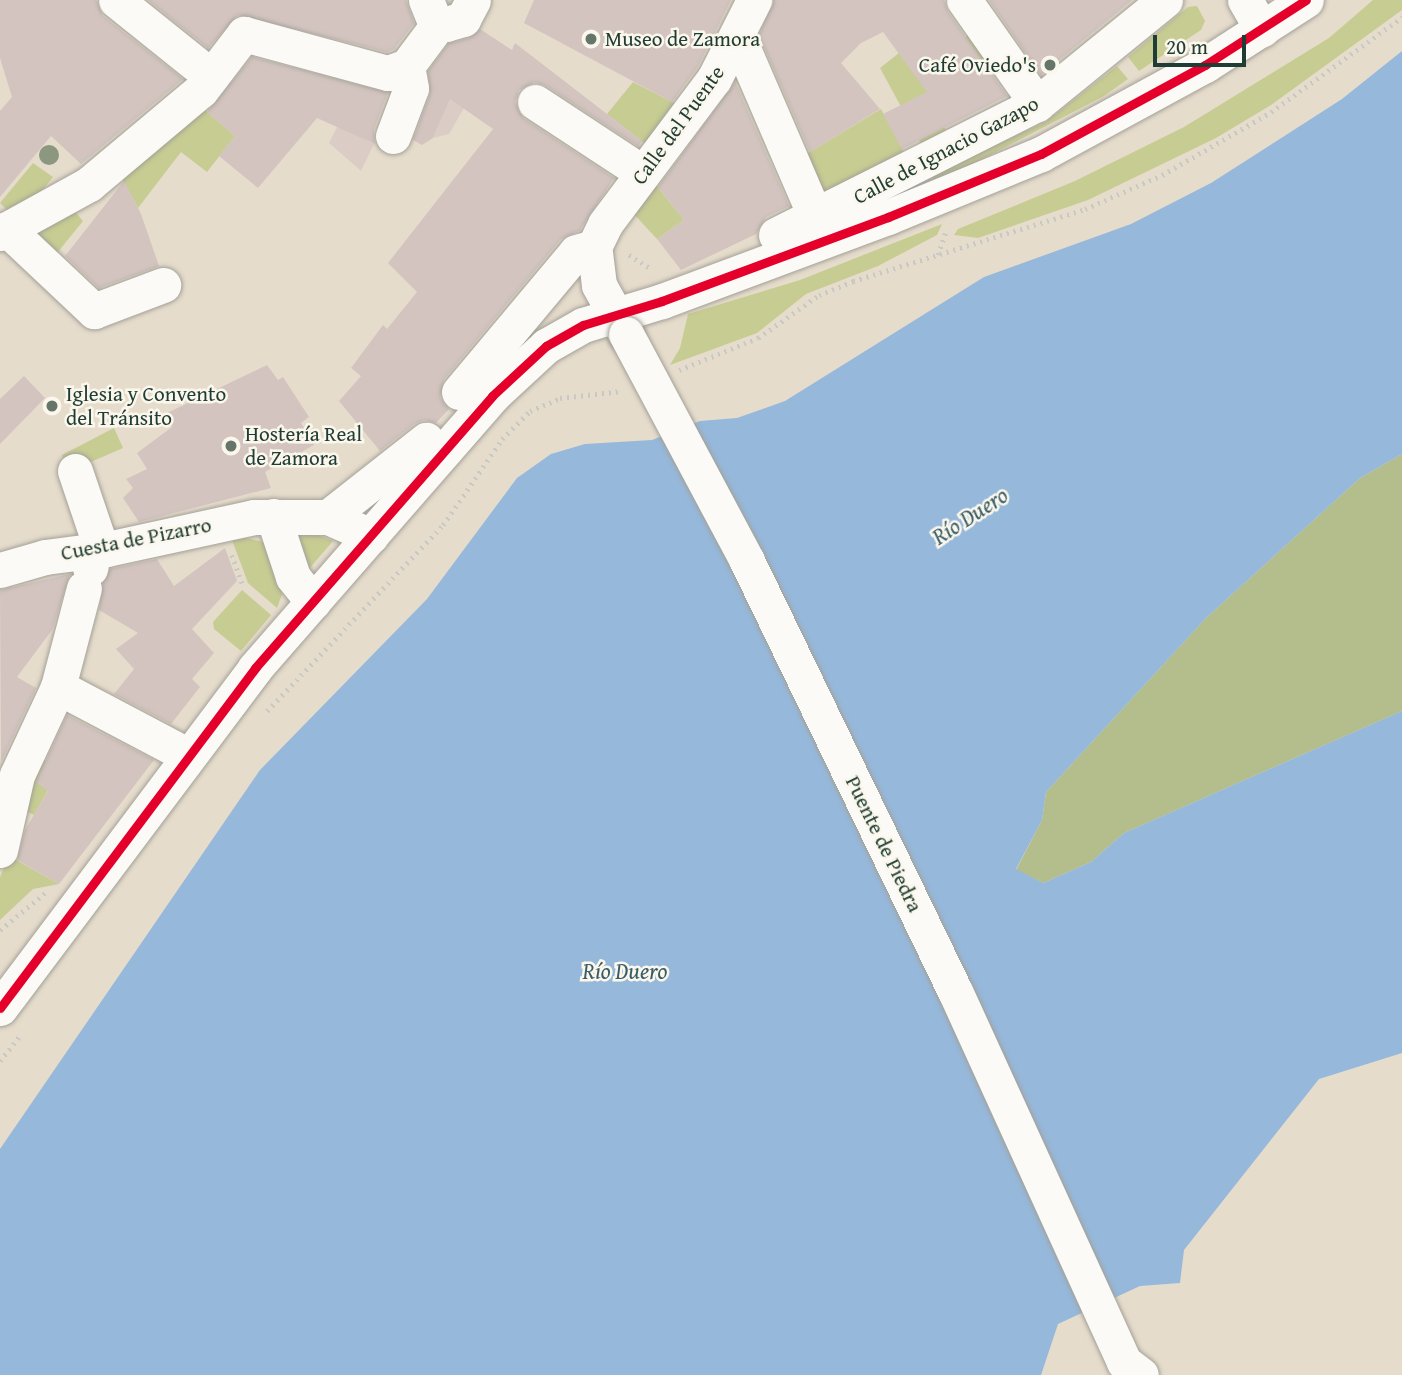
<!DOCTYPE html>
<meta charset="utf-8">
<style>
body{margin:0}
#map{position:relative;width:1402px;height:1375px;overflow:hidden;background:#e6dccc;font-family:"Gentium Book Plus",serif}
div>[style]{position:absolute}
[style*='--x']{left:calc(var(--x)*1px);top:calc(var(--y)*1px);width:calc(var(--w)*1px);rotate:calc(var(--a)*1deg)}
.industrial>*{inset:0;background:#dbccc6}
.green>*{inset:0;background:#c7cc92}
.forest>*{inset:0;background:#b3be8c}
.water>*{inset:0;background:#96b8db}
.building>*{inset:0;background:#d3c4c0}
.path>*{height:4.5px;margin-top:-2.25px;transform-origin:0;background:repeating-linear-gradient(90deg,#c9c9c4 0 2px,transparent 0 7px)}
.roads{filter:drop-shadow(0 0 2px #a3a197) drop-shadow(0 0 2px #a3a197)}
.minor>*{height:35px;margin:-17.5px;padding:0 17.5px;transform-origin:17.5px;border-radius:17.5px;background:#fbfaf7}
.bridges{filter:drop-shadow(0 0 2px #a3a197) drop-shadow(0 0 2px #a3a197)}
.minor-bridge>*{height:35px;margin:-17.5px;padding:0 17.5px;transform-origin:17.5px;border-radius:17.5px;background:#fbfaf7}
.bus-1>*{height:9px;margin:-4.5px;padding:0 4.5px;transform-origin:4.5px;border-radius:4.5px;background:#e4002b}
.trees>*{width:20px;height:20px;margin:-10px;border-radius:50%;background:#8c977f}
.dots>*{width:19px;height:19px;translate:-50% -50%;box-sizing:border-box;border:4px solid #fbf7ec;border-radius:50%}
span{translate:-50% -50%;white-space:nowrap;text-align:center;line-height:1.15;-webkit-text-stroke:5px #fbf7ec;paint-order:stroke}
.poi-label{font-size:21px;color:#1f3d34}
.left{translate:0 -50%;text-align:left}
.right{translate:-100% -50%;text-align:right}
.street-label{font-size:21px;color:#1f3d34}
.water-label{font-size:23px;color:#395d68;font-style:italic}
.scale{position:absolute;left:1153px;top:35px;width:93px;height:32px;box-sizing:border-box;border:4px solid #1f3d34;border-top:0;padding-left:9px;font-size:21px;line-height:24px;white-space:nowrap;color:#1f3d34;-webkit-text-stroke:5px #fbf7ec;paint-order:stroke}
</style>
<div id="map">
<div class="industrial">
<div style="clip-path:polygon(453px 91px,468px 101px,449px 134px,433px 138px)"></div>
<div style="clip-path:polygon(307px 110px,374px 144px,361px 171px,329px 143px,337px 127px)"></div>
</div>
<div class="green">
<div style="clip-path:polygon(1373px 0,1402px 0,1402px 10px,1271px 105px,1216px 138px,1088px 200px,978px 238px,954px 235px,958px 229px,1075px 181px,1184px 127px,1329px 38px)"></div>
<div style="clip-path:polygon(1197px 6px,1205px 21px,1201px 30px,1139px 71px,1128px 57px,1188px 7px)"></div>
<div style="clip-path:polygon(971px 32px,996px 69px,937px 112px,949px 137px,924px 149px,880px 68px,899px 53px,919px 80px)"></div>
<div style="clip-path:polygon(1117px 66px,1128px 79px,1104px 96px,936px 183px,932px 175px,1047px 121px)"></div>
<div style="clip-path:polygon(633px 82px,676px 104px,648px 146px,607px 114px)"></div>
<div style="clip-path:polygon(217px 93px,205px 110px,235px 136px,207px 172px,181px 152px,138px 208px,119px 173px)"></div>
<div style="clip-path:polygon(881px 109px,907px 158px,826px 200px,803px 156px)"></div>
<div style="clip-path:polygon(33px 163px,53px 177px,35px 199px,10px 213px,0 203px)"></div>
<div style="clip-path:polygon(653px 181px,684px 220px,657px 239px,630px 210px)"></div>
<div style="clip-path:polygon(72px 208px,83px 221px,53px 258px,30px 235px)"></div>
<div style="clip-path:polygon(942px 224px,937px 235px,878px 266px,806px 294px,757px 333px,670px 365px,680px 348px,688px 314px,800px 280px)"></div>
<div style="clip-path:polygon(114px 428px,123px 448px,68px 472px,62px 455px)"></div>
<div style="clip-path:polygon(300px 528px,333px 541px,308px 570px,293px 538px)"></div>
<div style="clip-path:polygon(246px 538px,264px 542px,284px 589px,277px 608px,248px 583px,232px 540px)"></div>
<div style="clip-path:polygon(242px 590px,271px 615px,241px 651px,214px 629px,213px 622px)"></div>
<div style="clip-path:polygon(34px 754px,60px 769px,34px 815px,18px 807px)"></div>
<div style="clip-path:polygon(9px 856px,59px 884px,33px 889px,0 920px,0 877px)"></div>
</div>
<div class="forest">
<div style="clip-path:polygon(1402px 454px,1402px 711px,1124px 833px,1091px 862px,1043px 883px,1016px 870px,1042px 820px,1046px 792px,1206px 618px,1360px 478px)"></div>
</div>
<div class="water">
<div style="clip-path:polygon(1402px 51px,1402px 454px,1360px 478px,1206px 618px,1046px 792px,1042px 820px,1016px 869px,1043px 883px,1091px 862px,1124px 833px,1402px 711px,1402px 1053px,1319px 1079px,1184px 1250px,1180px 1283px,1140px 1286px,1058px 1324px,1041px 1375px,0 1375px,0 1149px,260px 770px,427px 599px,517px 478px,551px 454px,585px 444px,652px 440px,700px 421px,737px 418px,785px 401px,984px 277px,1131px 224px,1211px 183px,1342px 99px)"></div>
</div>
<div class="building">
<div style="clip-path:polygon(0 0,96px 0,103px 16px,183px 79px,81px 164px,51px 136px,0 197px,0 111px,12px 97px,0 58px)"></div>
<div style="clip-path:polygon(148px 0,406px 0,414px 23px,394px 49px,387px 52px,238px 15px,208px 48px)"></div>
<div style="clip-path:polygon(534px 0,731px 0,697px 68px,672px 102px,524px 23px)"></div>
<div style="clip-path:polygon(774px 0,944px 0,948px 12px,1007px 96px,902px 149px,883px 114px,927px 92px,883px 32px,861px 43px,841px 63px,880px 109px,810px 152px,759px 35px)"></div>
<div style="clip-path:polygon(989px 0,1132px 0,1041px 75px)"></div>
<div style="clip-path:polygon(480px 29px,512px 50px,515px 43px,642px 141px,638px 146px,545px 85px,535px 82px,519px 90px,515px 102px,523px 118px,614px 178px,580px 230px,561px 239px,444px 379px,440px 398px,449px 409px,436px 423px,424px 420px,414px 424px,380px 451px,339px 401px,361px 376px,351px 368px,383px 325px,387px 329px,417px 292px,388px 263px,493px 129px,450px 99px,433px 138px,422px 145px,413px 140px,430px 94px,428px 71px,449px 43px,469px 38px)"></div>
<div style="clip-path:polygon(252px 57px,388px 92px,374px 129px,375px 144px,317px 118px,258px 188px,219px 156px,235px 136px,207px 112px)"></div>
<div style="clip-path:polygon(735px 82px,789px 206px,766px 217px,756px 234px,681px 270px,657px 239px,684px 220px,658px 187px)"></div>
<div style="clip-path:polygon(124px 181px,141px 214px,159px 266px,99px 288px,65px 256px)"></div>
<div style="clip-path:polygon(267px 365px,278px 380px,283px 377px,309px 417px,301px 423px,314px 445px,265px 472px,271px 488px,139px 522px,123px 498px,133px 488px,126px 479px,147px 469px,137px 453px,172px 427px,165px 414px)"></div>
<div style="clip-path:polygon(24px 376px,45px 398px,0 444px,0 399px)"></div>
<div style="clip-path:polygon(225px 548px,237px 581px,192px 629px,214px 653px,192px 679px,200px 687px,171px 724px,114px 694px,134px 669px,116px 649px,138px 633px,99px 610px,103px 583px,110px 569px,157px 559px,174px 586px)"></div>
<div style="clip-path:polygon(70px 574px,52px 630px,17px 677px,36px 688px,1px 762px,0 590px)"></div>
<div style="clip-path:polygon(67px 715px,154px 760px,59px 884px,17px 860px,25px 830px,48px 791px,36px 782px)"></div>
</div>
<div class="path">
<div style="--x:629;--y:255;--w:26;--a:32"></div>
<div style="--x:938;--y:255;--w:26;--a:-72"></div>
<div style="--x:679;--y:370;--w:85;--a:-22.1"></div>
<div style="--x:758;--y:338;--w:75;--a:-35.2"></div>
<div style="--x:819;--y:295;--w:37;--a:-22"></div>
<div style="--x:853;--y:281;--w:243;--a:-17.2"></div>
<div style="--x:1085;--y:209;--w:84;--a:-23.8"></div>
<div style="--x:1162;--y:175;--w:126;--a:-30"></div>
<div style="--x:1271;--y:112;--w:162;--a:-35.9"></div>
<div style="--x:232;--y:555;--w:30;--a:70"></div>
<div style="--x:267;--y:711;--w:256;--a:-46.6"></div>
<div style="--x:443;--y:525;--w:104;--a:-55.5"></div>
<div style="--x:502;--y:439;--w:40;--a:-45"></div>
<div style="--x:530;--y:411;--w:33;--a:-23"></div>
<div style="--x:560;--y:398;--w:62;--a:-6.4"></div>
<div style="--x:0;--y:930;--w:58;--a:-39.4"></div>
<div style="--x:0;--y:1061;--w:33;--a:-52"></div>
</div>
<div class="roads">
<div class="minor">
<div style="--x:116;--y:0;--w:122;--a:38.7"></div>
<div style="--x:426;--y:0;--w:22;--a:68"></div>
<div style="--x:434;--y:20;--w:13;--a:18"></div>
<div style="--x:446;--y:24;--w:18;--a:-16"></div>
<div style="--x:463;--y:19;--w:21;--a:-62"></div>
<div style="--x:964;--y:0;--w:127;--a:54.9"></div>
<div style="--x:1245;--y:0;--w:34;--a:60"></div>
<div style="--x:738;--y:37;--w:197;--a:66.7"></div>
<div style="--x:535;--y:102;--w:129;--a:33.3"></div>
<div style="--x:393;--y:136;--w:51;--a:-69.4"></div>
<div style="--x:411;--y:88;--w:22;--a:-100"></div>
<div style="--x:7;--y:229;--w:120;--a:43.3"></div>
<div style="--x:94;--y:311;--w:74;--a:-20.6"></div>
<div style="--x:0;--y:233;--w:102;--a:-28.8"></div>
<div style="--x:89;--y:184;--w:146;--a:-40"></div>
<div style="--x:201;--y:90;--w:71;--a:-52.5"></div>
<div style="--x:244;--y:34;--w:149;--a:15.2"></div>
<div style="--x:388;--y:73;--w:20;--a:-20"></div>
<div style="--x:407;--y:66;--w:54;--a:-53.3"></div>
<div style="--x:776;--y:235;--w:292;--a:-26.7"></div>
<div style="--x:1037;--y:104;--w:165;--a:-39.1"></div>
<div style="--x:626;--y:334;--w:56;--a:-118.9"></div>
<div style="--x:599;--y:285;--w:38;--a:-97"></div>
<div style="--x:594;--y:247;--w:25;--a:-64"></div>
<div style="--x:605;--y:224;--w:181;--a:-53.1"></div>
<div style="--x:714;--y:79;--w:89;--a:-63.1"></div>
<div style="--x:459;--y:392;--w:182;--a:-50.1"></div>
<div style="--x:576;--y:252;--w:19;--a:-16"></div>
<div style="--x:75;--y:471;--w:69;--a:71.3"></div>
<div style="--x:97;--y:536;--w:33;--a:102"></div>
<div style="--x:273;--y:516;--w:64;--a:71.8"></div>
<div style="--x:293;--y:577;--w:32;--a:51"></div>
<div style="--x:328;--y:517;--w:125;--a:-38.2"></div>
<div style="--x:0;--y:570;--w:47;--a:-16.1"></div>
<div style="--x:45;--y:557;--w:63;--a:-7.4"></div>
<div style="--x:107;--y:549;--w:150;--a:-12.3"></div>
<div style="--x:254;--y:517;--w:74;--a:0"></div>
<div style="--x:328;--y:517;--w:47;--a:23.8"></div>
<div style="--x:58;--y:687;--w:146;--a:27.8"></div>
<div style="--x:0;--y:850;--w:77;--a:-77.2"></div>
<div style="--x:17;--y:775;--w:97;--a:-65"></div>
<div style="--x:58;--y:687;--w:102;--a:-75.3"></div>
<div style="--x:0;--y:1008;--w:425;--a:-53.1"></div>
<div style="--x:255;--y:668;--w:361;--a:-48.9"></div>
<div style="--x:492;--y:396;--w:74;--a:-42.8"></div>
<div style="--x:546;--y:346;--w:43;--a:-29.6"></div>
<div style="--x:583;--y:325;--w:83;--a:-16.9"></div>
<div style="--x:662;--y:301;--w:241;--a:-20.4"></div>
<div style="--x:888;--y:217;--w:165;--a:-22.4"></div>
<div style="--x:1041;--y:154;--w:187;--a:-28.5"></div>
<div style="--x:1205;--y:65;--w:120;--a:-32.8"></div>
</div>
</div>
<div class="bridges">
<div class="minor-bridge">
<div style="--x:626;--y:334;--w:257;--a:61.9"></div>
<div style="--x:747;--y:561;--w:478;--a:64.2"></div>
<div style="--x:955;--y:991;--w:408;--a:65.5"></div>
<div style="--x:1124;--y:1362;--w:21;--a:37"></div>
</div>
</div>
<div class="bus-1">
<div style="--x:0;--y:1008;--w:425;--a:-53.1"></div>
<div style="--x:255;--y:668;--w:361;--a:-48.9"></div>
<div style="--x:492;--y:396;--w:74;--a:-42.8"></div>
<div style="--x:546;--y:346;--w:43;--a:-29.6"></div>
<div style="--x:583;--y:325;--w:83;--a:-16.9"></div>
<div style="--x:662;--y:301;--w:241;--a:-20.4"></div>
<div style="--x:888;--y:217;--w:165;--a:-22.4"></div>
<div style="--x:1041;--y:154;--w:187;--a:-28.5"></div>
<div style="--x:1205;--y:65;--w:120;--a:-32.8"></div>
</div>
<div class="trees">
<div style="left:49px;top:155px"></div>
</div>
<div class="dots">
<div style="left:591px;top:39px;background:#657569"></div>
<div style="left:1050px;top:65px;background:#657569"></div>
<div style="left:52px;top:406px;background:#657569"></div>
<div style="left:231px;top:446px;background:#657569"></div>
</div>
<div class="poi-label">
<span class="left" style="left:605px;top:39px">Museo de Zamora</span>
<span class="right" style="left:1036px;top:65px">Café Oviedo's</span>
<span class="left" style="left:66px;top:406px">Iglesia y Convento<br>del Tránsito</span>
<span class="left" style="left:245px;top:446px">Hostería Real<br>de Zamora</span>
</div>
<div class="street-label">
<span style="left:678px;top:125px;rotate:-54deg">Calle del Puente</span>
<span style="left:946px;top:150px;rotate:-28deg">Calle de Ignacio Gazapo</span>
<span style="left:136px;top:539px;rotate:-11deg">Cuesta de Pizarro</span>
<span style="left:884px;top:844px;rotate:64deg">Puente de Piedra</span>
</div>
<div class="water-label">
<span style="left:970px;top:516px;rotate:-33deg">Río Duero</span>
<span style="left:625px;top:971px">Río Duero</span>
</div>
<div class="scale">20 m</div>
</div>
